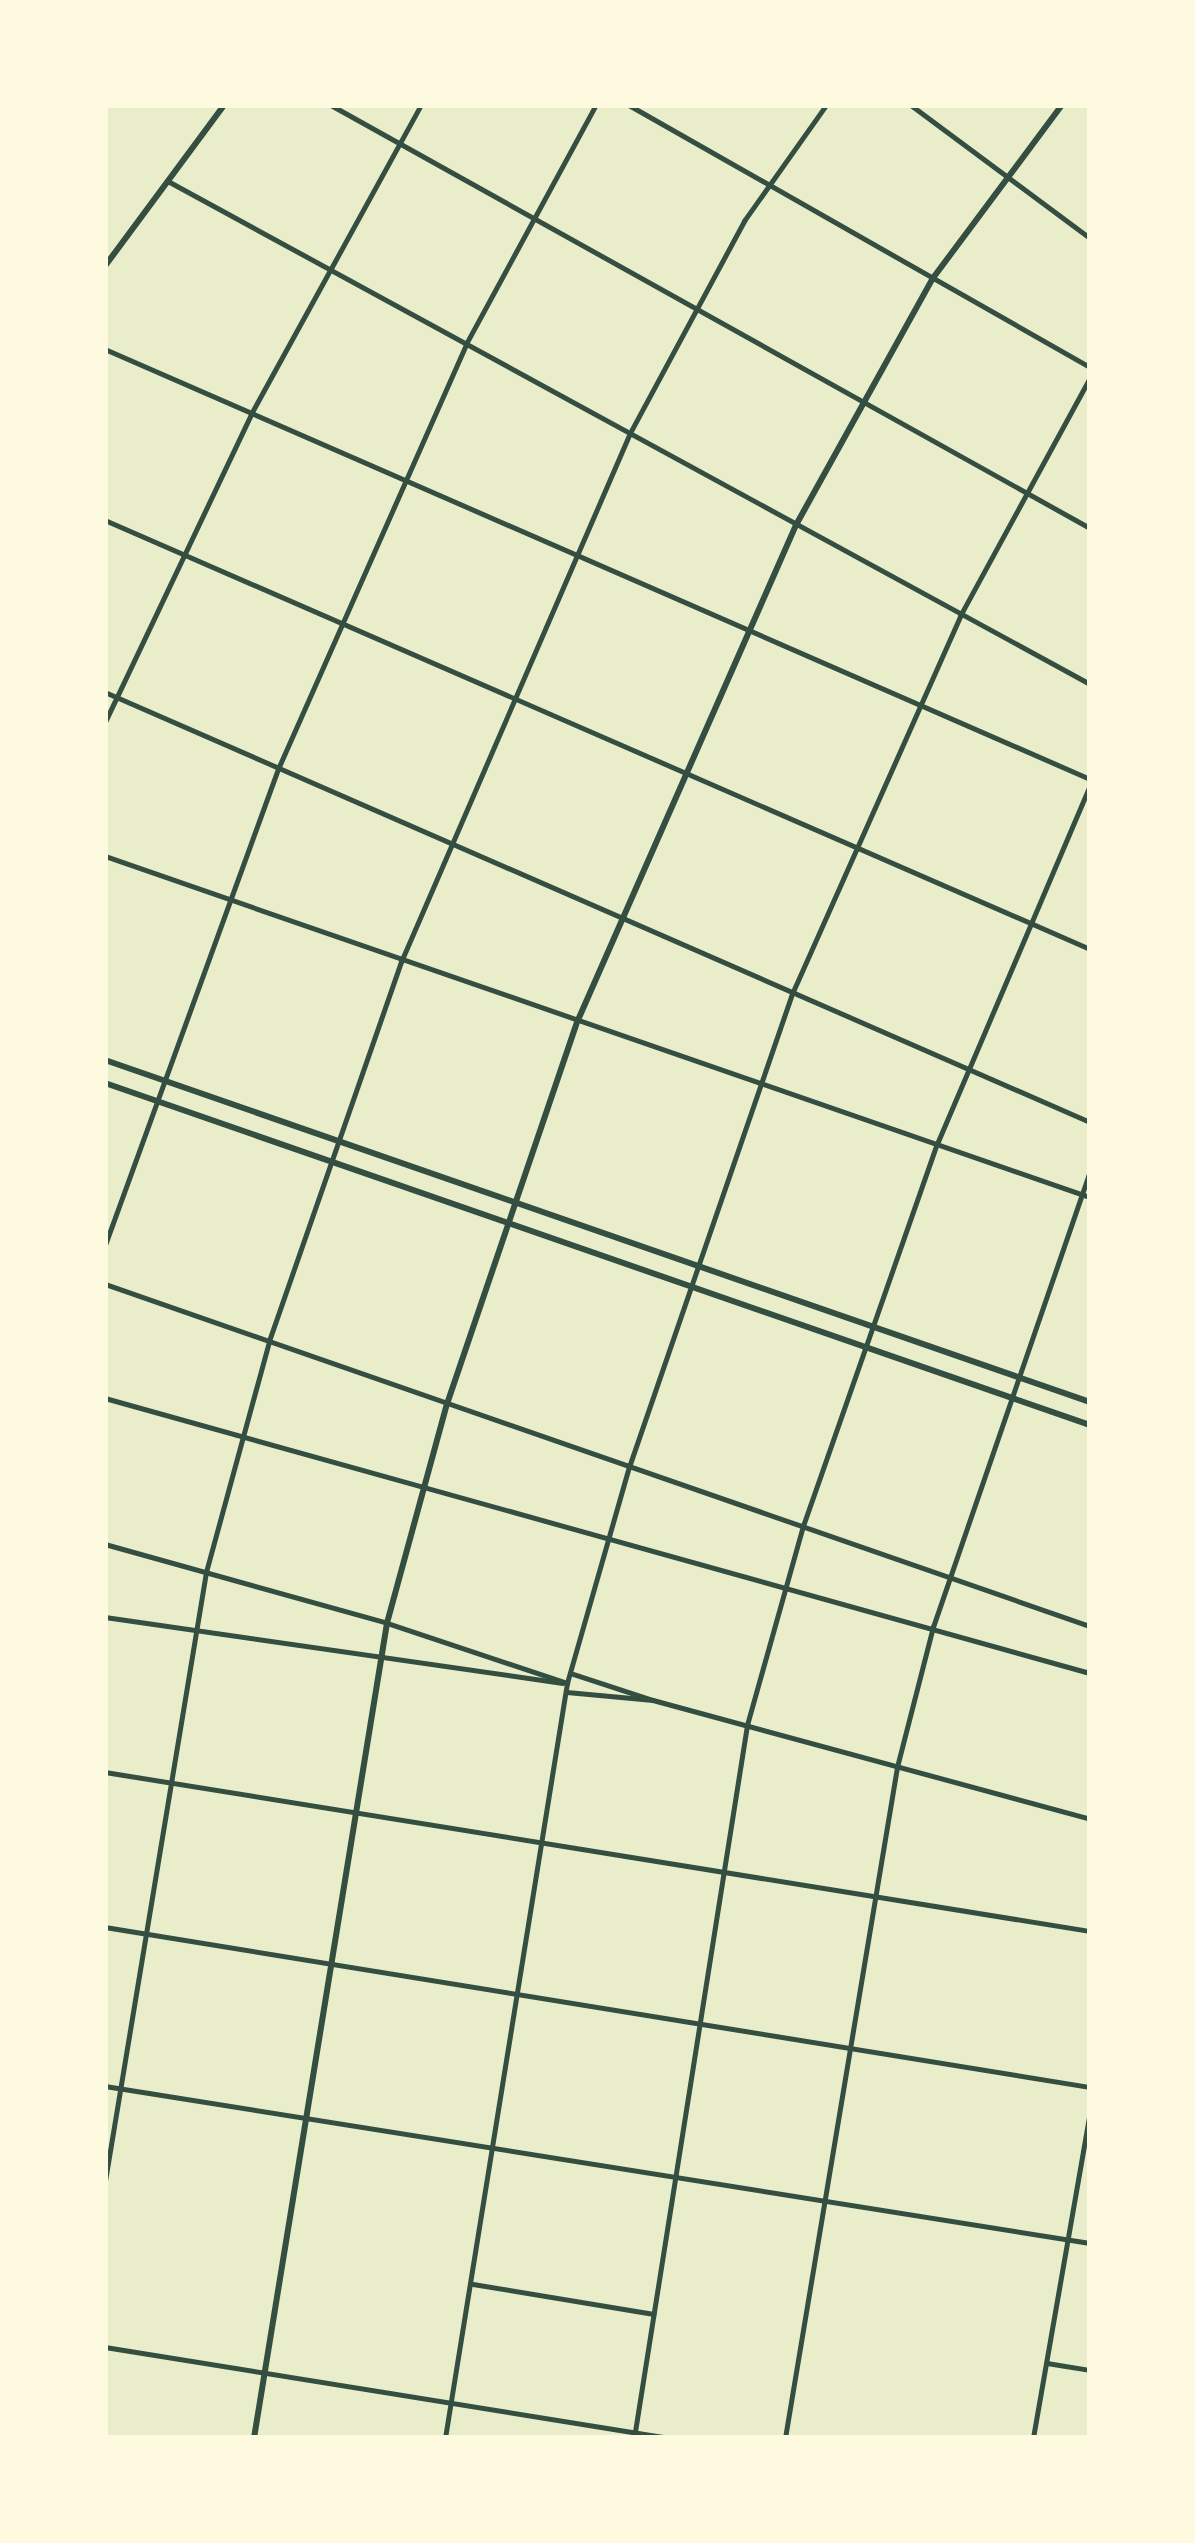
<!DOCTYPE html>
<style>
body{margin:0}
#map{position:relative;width:1195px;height:2543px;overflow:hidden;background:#e9edc9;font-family:"Fira Sans",sans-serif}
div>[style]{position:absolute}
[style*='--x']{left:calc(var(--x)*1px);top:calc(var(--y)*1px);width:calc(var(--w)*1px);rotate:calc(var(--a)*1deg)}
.minor>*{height:4.5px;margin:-2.25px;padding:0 2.25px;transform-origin:2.25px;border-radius:2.25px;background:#344e41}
.tertiary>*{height:6px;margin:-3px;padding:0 3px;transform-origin:3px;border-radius:3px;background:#344e41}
span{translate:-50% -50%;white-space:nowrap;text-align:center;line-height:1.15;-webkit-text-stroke:12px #fefae0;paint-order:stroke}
.frame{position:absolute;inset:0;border:108px solid #fefae0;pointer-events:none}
</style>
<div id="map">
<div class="minor">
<div style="--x:331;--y:105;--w:869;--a:29.13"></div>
<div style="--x:629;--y:105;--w:530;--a:29.61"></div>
<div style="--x:911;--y:105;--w:223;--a:36.6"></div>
<div style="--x:168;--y:181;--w:1050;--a:28.61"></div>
<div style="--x:105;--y:349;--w:1075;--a:23.58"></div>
<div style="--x:105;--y:520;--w:1074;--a:23.53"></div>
<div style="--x:105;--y:692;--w:1075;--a:23.58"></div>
<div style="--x:105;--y:722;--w:341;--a:-64.6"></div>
<div style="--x:251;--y:414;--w:353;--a:-61.2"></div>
<div style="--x:105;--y:856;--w:1042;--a:19.1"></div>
<div style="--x:105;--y:1245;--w:506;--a:-70.03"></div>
<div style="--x:278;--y:769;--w:465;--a:-66.1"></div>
<div style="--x:466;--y:344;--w:272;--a:-61.5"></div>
<div style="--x:105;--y:1284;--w:1043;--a:19.15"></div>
<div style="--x:105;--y:1398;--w:1023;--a:15.6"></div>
<div style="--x:105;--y:1544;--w:293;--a:15.6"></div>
<div style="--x:387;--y:1623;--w:190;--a:18.4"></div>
<div style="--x:105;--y:1617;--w:462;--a:8.2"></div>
<div style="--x:570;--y:1673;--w:87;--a:18"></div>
<div style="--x:567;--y:1692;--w:86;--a:5.3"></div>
<div style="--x:653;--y:1700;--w:453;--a:15.2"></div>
<div style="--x:105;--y:1772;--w:998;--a:9.17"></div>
<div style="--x:105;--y:1927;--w:998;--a:9.23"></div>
<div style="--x:105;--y:2086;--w:997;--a:9.06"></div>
<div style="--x:105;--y:2181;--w:617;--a:-80.58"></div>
<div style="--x:206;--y:1572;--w:239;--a:-74.7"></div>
<div style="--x:269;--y:1341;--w:401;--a:-70.8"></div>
<div style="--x:401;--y:962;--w:576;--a:-66.59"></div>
<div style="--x:630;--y:433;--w:241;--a:-61.7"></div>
<div style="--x:744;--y:221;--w:142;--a:-54.7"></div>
<div style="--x:473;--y:2284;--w:183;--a:9.4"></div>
<div style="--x:105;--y:2347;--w:571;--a:9.17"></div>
<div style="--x:1047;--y:2363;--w:44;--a:9.2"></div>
<div style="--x:445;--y:2438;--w:765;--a:-80.82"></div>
<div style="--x:567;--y:1683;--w:225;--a:-74"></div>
<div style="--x:629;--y:1467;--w:500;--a:-70.99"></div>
<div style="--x:792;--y:994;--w:414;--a:-66"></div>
<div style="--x:960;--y:616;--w:271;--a:-61.4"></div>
<div style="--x:634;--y:2438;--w:722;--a:-80.99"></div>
<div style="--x:747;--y:1725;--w:207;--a:-74.3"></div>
<div style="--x:803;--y:1526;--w:405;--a:-70.7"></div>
<div style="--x:937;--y:1144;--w:389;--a:-66.9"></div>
<div style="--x:785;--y:2438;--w:680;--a:-80.52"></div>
<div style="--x:897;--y:1767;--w:145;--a:-75.6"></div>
<div style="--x:933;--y:1627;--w:483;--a:-71"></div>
<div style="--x:1033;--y:2438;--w:331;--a:-80.1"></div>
</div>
<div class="tertiary">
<div style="--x:105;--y:266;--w:200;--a:-53.5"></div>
<div style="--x:105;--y:1060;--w:1043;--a:19.15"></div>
<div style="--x:105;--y:1083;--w:1043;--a:19.15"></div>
<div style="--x:254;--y:2438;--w:826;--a:-80.73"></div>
<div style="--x:387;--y:1623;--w:227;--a:-74.7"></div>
<div style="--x:447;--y:1404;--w:406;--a:-71.2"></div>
<div style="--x:578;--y:1020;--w:541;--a:-66.23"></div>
<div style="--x:796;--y:525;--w:282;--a:-61"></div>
<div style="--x:933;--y:278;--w:216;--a:-53.3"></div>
</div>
<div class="frame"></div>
</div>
